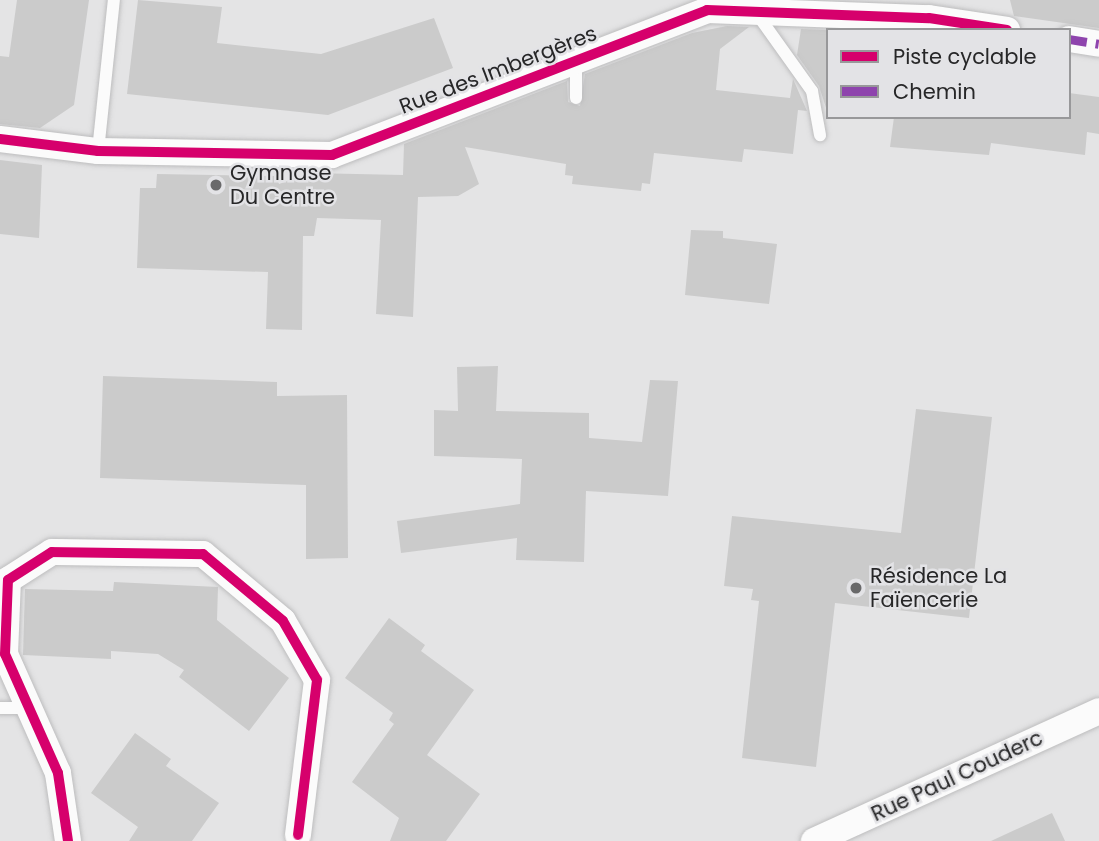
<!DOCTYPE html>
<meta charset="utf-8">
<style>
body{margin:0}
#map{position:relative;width:1099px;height:841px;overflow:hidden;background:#e4e4e5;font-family:Poppins,sans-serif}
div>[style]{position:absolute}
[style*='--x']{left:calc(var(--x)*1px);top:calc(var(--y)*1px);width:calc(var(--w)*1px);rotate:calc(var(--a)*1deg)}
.building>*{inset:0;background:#cbcbcb}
.roads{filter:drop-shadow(0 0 2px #bdbdbe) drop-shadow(0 0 2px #bdbdbe)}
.lane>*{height:12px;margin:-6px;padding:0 6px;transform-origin:6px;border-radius:6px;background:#fbfbfb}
.street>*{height:26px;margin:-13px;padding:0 13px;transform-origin:13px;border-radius:13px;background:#fbfbfb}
.quiet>*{height:9px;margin-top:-4.5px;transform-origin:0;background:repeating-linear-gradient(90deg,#8e44ad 0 18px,transparent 0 27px)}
.cycleway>*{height:10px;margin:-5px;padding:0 5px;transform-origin:5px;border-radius:5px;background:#d6006c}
.dots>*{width:19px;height:19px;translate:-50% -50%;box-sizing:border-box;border:4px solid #e3e3e6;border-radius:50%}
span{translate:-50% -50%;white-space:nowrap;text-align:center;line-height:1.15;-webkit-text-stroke:5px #e3e3e6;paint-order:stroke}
.street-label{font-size:21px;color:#272728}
.poi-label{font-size:21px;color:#272728}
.left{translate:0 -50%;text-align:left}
.legend{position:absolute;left:826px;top:28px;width:245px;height:91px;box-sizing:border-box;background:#e3e3e6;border:2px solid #98989a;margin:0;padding:9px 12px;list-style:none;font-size:21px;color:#272728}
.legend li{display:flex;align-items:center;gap:14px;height:35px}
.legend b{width:35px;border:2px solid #98989a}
</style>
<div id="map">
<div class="building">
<div style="clip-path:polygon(17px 0,89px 0,74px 105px,40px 128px,0 124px,0 56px,9px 57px)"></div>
<div style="clip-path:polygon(138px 0,222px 7px,217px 43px,321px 54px,434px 18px,453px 68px,328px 115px,127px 94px)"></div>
<div style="clip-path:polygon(1010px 0,1099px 0,1099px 28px,1014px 16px)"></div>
<div style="clip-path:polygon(727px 26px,749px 27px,720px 49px,716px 90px,790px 98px,793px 79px,807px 111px,798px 110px,793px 154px,744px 149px,742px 162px,654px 153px,650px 184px,642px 183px,641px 191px,572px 184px,573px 176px,565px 175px,566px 164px,465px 147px,479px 184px,458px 196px,418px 197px,413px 317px,376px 314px,381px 220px,317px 218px,314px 236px,303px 236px,302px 330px,266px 329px,268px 272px,137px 268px,140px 188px,156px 188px,157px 174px,276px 176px,279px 184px,310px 173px,403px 175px,404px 144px,567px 81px,568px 102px,580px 106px,585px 74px,692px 33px)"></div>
<div style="clip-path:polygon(801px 29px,828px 30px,828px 114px,819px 86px,797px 55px)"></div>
<div style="clip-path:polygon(1069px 93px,1099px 97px,1099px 134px,1087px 132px,1085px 155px,991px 143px,989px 155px,890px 147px,894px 117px,1069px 117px)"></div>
<div style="clip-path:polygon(0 160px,42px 165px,39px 238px,0 234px)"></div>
<div style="clip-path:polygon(691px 230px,723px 231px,723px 238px,777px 244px,769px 304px,685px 295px)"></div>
<div style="clip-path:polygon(498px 366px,496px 411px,589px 413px,589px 438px,642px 442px,650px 380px,678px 381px,668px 496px,586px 491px,584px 562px,516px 560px,517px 538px,401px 553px,397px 521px,520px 504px,522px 459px,434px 456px,434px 410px,458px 411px,457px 367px)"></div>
<div style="clip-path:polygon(103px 376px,277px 382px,277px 396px,347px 395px,348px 558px,306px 559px,306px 485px,100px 478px)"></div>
<div style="clip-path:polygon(916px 409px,992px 417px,969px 618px,835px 603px,816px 767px,742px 758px,759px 601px,751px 600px,753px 589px,724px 586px,732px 516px,901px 533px)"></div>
<div style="clip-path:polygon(114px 582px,218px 587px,217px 620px,289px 678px,249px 731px,179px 677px,184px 670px,158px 654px,111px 651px,111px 659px,23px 655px,25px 589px,113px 591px)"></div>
<div style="clip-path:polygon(389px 618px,425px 645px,421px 651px,474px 690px,427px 755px,480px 794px,446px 841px,390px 841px,399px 818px,352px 782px,394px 724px,389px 720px,393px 713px,345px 678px)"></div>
<div style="clip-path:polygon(135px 733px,171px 759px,166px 766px,219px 803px,192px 841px,129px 841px,138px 827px,91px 793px)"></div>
<div style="clip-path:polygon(1052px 813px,1065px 841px,991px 841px)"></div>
</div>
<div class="roads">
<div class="lane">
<div style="--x:757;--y:14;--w:95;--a:54.5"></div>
<div style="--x:812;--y:91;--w:45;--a:79.7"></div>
<div style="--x:576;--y:60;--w:38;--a:90"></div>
<div style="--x:98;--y:151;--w:152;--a:-84"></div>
<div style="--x:0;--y:708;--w:26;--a:0"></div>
</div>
<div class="street">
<div style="--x:1069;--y:39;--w:30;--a:9"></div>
<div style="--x:0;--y:139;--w:99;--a:7"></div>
<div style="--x:98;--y:151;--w:234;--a:1"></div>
<div style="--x:332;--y:155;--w:402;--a:-21.1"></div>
<div style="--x:707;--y:10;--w:222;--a:2.1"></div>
<div style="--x:929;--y:18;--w:79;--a:8.7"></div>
<div style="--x:68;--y:841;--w:69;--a:-98.4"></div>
<div style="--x:58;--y:773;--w:130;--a:-114"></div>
<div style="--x:5;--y:654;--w:74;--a:-87.7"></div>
<div style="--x:8;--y:580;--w:52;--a:-32.5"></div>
<div style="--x:52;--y:552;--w:151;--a:0.8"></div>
<div style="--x:203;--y:554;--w:104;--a:39.9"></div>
<div style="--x:283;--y:621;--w:68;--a:60"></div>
<div style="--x:317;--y:680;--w:156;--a:97"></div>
<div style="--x:814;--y:841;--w:313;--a:-24.5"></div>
</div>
</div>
<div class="quiet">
<div style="--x:1069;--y:39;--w:30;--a:9"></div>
</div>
<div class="cycleway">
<div style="--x:0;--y:139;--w:99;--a:7"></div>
<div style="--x:98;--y:151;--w:234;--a:1"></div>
<div style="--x:332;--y:155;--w:402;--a:-21.1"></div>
<div style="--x:707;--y:10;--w:222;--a:2.1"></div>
<div style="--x:929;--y:18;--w:79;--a:8.7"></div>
<div style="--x:68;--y:841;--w:69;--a:-98.4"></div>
<div style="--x:58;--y:773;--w:130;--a:-114"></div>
<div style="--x:5;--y:654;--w:74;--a:-87.7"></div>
<div style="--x:8;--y:580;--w:52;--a:-32.5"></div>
<div style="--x:52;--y:552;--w:151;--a:0.8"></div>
<div style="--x:203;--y:554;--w:104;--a:39.9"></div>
<div style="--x:283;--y:621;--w:68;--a:60"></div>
<div style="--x:317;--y:680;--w:156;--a:97"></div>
</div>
<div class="dots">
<div style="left:216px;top:185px;background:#69696a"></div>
<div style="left:856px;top:588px;background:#69696a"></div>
</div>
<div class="street-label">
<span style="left:498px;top:70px;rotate:-21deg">Rue des Imbergères</span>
<span style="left:957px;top:776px;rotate:-25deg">Rue Paul Couderc</span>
</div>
<div class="poi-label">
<span class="left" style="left:230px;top:185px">Gymnase<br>Du Centre</span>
<span class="left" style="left:870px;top:588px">Résidence La<br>Faïencerie</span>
</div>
<ul class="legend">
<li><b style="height:9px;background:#d6006c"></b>Piste cyclable</li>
<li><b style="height:9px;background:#8e44ad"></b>Chemin</li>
</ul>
</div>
